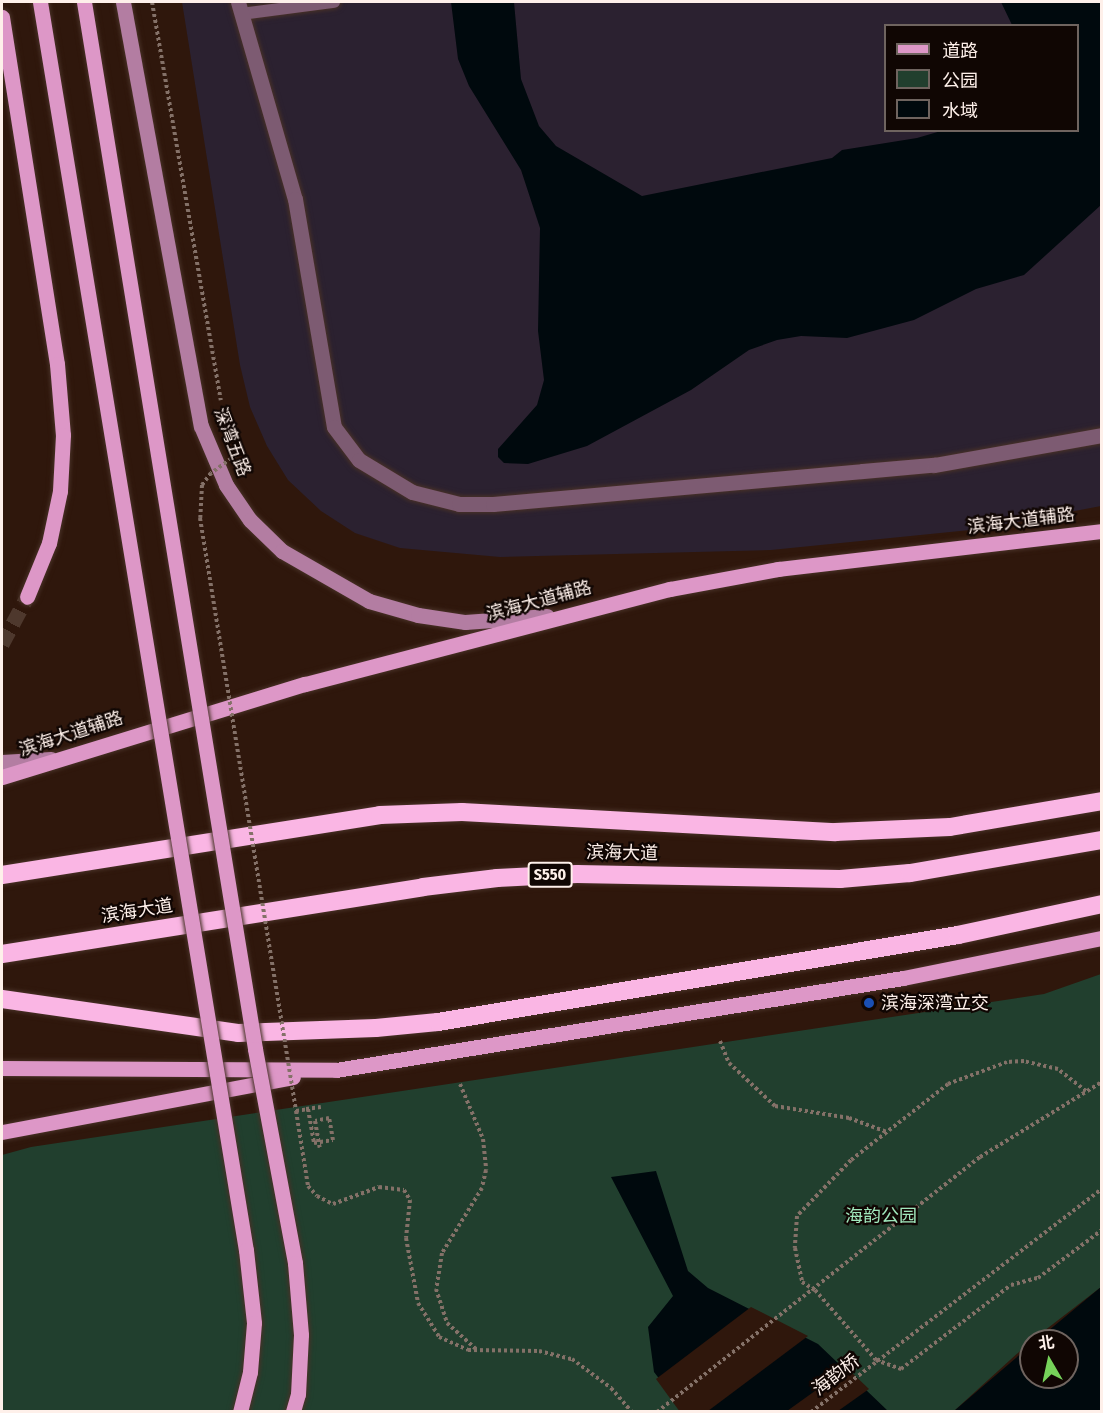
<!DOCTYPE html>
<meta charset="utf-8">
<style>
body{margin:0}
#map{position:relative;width:1103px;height:1413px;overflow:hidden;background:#2f170c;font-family:"Fira Sans Condensed","Noto Sans SC",sans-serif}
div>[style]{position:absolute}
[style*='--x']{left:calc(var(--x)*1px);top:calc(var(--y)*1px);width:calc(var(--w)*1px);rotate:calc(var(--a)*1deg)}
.commercial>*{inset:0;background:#2b2130}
.green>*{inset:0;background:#213f2e}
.water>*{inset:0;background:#00090d}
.pier>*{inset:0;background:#2f170c}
.primary-tunnel>*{height:15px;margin-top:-7.5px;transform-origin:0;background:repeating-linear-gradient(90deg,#4e382d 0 15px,transparent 0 23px)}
.path>*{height:4px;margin-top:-2px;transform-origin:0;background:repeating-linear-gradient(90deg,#847168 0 3px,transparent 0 6px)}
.roads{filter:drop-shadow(0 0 2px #483127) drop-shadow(0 0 2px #483127)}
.lane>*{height:12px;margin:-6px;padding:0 6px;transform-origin:6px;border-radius:6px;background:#7d5b72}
.street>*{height:15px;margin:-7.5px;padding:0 7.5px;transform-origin:7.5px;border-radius:7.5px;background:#7d5b72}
.secondary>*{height:15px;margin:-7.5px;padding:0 7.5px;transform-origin:7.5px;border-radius:7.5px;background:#b37da2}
.primary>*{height:15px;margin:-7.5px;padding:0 7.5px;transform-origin:7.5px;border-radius:7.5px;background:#dd97c7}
.highway>*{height:18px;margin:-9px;padding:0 9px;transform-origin:9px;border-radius:9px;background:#fab6e4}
.path-bridge>*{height:4px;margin-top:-2px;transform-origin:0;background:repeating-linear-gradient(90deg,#847168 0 3px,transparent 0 6px)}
.bridges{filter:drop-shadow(0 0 2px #483127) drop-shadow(0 0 2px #483127)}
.primary-bridge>*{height:15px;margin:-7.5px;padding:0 7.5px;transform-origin:7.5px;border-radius:7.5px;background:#dd97c7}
.dots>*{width:16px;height:16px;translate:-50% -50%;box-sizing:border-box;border:3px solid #100603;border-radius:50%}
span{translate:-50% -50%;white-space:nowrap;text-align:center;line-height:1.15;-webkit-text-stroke:4.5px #100603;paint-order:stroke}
.shield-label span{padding:2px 4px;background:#100603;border:2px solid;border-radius:4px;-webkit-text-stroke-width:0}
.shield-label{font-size:16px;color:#fef0ea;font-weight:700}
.street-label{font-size:18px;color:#fef0ea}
.poi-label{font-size:18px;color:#fef0ea}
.left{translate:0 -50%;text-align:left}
.park-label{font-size:18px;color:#a0e7bc}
.frame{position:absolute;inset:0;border:3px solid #fef0ea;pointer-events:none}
.legend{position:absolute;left:884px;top:24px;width:195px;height:108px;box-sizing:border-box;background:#100603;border:2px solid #6f645f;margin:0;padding:8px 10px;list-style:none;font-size:18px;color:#fef0ea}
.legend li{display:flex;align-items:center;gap:12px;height:30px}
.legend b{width:30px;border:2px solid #6f645f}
.north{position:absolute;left:1019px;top:1329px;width:60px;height:60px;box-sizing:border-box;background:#100603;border:2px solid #6f645f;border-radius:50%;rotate:351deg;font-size:16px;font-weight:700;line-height:24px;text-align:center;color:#fef0ea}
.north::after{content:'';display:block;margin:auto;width:21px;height:27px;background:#76d25a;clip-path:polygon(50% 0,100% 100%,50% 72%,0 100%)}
</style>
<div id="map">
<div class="commercial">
<div style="clip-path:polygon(evenodd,182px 2px,1101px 2px,1101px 506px,980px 529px,771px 550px,500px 557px,400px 548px,355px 533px,321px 511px,288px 480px,267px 446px,250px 407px,240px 365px,182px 2px,886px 26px,1078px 26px,1078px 130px,886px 130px,886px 26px)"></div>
</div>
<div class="green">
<div style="clip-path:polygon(1101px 974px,1101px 1287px,1031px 1341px,954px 1411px,2px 1412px,2px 1155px,31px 1147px,1044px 994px)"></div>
</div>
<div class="water">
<div style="clip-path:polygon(451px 2px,514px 2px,521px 79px,539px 126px,556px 146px,642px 196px,832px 158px,842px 150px,917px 138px,941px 131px,1078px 130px,1078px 26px,1012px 25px,1001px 2px,1101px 2px,1101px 205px,1024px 275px,976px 289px,914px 320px,847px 338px,801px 336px,777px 340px,749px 350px,691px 390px,587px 446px,528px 464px,504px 463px,498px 457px,498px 449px,537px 405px,544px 380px,538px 331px,540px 228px,521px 170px,469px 86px,458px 59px)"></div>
<div style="clip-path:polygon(656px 1171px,688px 1271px,708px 1288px,818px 1344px,888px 1411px,684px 1411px,654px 1372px,648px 1327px,673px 1296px,611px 1177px)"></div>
<div style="clip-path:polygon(1101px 1287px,1101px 1411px,954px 1411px,1031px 1345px,1031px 1377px,1067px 1377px,1067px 1341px,1036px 1341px)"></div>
</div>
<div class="pier">
<div style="clip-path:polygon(751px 1307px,808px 1336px,708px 1411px,680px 1412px,656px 1379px)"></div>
<div style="clip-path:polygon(847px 1368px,869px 1389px,838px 1411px,787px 1411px)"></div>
</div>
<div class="primary-tunnel">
<div style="--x:2;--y:644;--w:53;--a:-62"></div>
</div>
<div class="path">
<div style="--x:152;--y:2;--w:404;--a:80.2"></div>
<div style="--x:720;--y:1041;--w:24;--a:68"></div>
<div style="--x:729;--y:1063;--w:63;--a:43.1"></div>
<div style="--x:775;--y:1106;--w:75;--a:9.2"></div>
<div style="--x:849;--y:1118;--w:40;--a:20.2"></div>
<div style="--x:460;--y:1084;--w:60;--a:67.3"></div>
<div style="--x:483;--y:1139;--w:31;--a:84"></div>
<div style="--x:486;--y:1170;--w:18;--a:103"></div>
<div style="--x:482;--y:1188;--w:76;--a:121.6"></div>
<div style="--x:442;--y:1253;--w:36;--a:99"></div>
<div style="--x:436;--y:1289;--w:36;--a:72"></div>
<div style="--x:447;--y:1323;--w:40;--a:42"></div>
<div style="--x:1086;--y:1091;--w:36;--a:-142"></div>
<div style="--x:1058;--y:1069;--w:35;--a:-167"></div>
<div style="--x:1024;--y:1061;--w:17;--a:177"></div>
<div style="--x:1007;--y:1062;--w:63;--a:159.6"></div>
<div style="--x:948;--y:1084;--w:123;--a:141.9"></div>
<div style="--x:851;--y:1160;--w:78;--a:134"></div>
<div style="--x:797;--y:1216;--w:32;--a:94"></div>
<div style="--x:795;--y:1248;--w:35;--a:78"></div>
<div style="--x:802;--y:1282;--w:15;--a:32"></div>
<div style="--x:815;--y:1290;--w:93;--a:48.9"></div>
<div style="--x:876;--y:1360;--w:27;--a:20"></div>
<div style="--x:901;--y:1369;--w:138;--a:-37.4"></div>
<div style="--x:1011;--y:1285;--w:28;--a:-15"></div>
<div style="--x:1038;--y:1278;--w:80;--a:-36.9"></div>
<div style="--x:306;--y:1109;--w:15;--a:-8"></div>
<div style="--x:296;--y:1111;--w:76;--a:80.9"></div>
<div style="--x:308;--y:1186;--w:13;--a:48"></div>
<div style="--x:317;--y:1196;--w:18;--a:27"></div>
<div style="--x:333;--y:1204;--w:49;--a:-20.3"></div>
<div style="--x:379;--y:1187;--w:25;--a:7"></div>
<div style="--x:404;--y:1190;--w:12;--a:59"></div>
<div style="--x:410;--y:1200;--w:38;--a:96"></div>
<div style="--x:406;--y:1238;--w:66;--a:79.5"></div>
<div style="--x:418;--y:1303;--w:40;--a:58"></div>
<div style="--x:439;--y:1337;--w:32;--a:24"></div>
<div style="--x:468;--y:1350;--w:71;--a:0.8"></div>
<div style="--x:539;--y:1351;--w:34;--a:14"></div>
<div style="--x:572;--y:1359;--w:49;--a:36.6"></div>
<div style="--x:611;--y:1388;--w:32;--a:49"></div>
<div style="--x:296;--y:1111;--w:12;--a:-9"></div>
<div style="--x:308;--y:1109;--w:35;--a:80"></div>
<div style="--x:314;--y:1143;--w:19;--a:-9"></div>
<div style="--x:333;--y:1140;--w:22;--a:-100"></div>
<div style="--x:329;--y:1118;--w:14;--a:168"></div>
<div style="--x:315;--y:1121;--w:27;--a:80"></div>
<div style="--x:657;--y:1412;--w:412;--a:-38.3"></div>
<div style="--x:980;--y:1157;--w:143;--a:-31.6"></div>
<div style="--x:811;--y:1412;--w:367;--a:-37.5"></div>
</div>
<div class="roads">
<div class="lane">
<div style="--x:241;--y:14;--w:94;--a:-7.4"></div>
</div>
<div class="street">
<div style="--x:238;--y:2;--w:205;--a:73.9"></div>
<div style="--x:295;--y:199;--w:231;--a:80.3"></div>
<div style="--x:334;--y:427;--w:41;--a:52.9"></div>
<div style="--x:359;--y:460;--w:62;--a:31.1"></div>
<div style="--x:412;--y:492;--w:49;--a:14.3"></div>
<div style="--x:459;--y:504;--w:34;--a:0"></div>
<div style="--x:493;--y:504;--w:443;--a:-5.1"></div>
<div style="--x:934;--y:465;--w:171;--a:-10.1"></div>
</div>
<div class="secondary">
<div style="--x:123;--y:2;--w:431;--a:79.6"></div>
<div style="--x:201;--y:426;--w:64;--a:67"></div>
<div style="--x:226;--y:485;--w:42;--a:55.6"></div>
<div style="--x:250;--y:520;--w:45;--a:44.1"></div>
<div style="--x:282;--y:551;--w:100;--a:29.9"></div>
<div style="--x:369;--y:601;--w:51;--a:15.9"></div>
<div style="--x:418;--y:615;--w:48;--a:8.5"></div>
<div style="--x:465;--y:622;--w:82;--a:-4.2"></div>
<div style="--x:2;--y:762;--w:49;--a:-3.5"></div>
</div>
<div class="primary">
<div style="--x:2;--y:17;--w:351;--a:81"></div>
<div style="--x:57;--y:364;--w:71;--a:85.2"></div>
<div style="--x:63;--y:435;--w:56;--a:93.1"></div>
<div style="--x:60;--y:491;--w:53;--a:101.9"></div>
<div style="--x:49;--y:543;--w:58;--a:112.2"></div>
<div style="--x:2;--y:777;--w:317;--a:-17.1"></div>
<div style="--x:305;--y:684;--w:377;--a:-14.6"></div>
<div style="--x:670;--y:589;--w:110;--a:-10.5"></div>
<div style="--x:778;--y:569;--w:326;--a:-6.7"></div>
<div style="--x:2;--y:1068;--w:334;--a:0.3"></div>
<div style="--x:336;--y:1070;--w:574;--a:-9.22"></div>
<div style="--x:903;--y:978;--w:203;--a:-11.4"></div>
<div style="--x:2;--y:1132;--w:296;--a:-10.7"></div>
</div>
<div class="highway">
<div style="--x:2;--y:875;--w:383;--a:-9"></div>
<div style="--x:380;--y:815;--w:82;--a:-2.1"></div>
<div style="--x:462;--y:812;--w:374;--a:3.1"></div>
<div style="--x:835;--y:832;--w:115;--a:-2.5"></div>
<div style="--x:950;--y:827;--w:154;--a:-9.7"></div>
<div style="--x:2;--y:954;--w:426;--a:-9"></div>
<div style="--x:423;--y:887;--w:75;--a:-6.9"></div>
<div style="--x:497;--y:878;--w:80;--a:-2.9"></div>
<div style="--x:577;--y:874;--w:263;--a:1.1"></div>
<div style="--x:840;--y:879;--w:70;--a:-4.9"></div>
<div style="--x:910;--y:873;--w:195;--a:-9.8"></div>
<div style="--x:2;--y:999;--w:238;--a:8.2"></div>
<div style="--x:238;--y:1033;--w:138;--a:-2.1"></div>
<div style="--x:376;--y:1028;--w:62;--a:-5.5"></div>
<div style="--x:438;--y:1022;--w:527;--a:-9.5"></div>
<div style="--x:958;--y:935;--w:147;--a:-12.1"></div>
</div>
</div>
<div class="path-bridge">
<div style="--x:236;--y:455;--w:31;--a:144"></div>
<div style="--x:211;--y:473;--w:15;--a:127"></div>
<div style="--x:202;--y:485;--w:33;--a:93"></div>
<div style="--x:200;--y:518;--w:601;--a:80.8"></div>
</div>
<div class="bridges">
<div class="primary-bridge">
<div style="--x:40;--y:2;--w:1265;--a:80.63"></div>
<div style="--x:246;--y:1250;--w:73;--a:83.7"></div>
<div style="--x:254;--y:1323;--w:49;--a:94.7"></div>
<div style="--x:250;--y:1372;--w:41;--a:104"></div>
<div style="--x:84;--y:2;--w:1061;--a:80.72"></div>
<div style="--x:255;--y:1049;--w:218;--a:79.4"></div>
<div style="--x:295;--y:1263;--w:72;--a:85.2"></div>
<div style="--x:301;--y:1335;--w:59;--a:92.9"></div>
<div style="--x:298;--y:1394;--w:19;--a:106"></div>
</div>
</div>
<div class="dots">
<div style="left:869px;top:1003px;background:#1a4fb4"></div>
</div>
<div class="shield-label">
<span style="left:550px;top:875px">S550</span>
</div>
<div class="street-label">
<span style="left:232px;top:442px;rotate:69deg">深湾五路</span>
<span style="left:1021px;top:521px;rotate:-7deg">滨海大道辅路</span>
<span style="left:539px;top:601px;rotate:-15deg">滨海大道辅路</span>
<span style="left:71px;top:734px;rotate:-18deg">滨海大道辅路</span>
<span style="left:622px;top:853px;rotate:1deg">滨海大道</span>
<span style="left:137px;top:911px;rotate:-9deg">滨海大道</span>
<span style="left:836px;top:1375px;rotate:-38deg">海韵桥</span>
</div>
<div class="poi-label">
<span class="left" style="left:881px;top:1003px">滨海深湾立交</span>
</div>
<div class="park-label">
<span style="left:881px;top:1216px">海韵公园</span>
</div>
<div class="frame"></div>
<ul class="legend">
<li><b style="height:8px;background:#dd97c7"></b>道路</li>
<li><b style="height:16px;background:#213f2e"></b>公园</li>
<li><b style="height:16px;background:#00090d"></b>水域</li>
</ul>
<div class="north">北</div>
</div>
